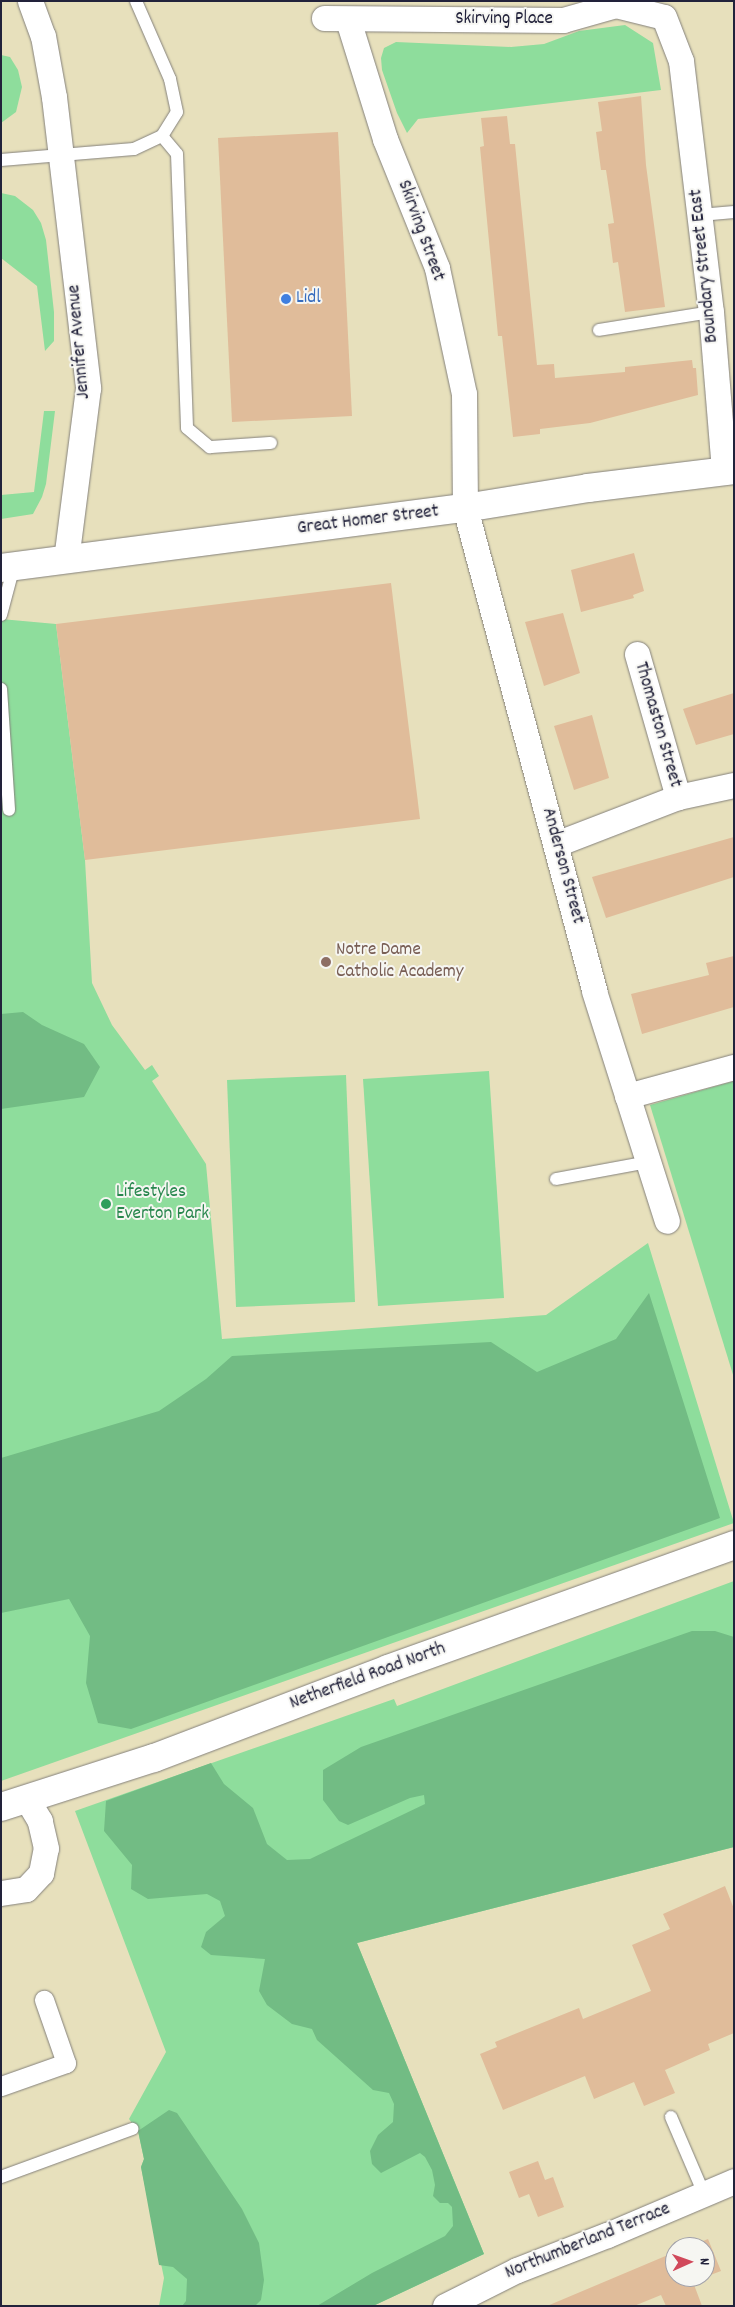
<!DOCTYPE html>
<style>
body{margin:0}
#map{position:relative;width:735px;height:2307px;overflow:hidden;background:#e7e0bc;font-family:Dekko,sans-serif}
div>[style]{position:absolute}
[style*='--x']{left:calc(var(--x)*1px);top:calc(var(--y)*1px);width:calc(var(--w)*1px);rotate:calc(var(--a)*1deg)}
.green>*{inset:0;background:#8edd9c}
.forest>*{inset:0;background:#72bc84}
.building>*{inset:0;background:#e0bc9a}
.roads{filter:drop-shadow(0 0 1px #84817c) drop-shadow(0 0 1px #84817c)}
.service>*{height:12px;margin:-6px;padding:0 6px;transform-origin:6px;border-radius:6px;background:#fff}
.pedestrian>*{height:19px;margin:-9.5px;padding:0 9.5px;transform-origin:9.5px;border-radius:9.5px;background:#fff}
.minor>*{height:25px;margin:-12.5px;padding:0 12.5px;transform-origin:12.5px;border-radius:12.5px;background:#fff}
.tertiary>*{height:28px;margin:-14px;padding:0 14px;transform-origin:14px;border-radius:14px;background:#fff}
.dots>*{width:14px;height:14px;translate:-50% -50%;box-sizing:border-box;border:2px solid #f6f6f2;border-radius:50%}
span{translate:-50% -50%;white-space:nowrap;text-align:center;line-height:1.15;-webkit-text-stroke:4px #f6f6f2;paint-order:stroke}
.street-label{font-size:19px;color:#22223b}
.shop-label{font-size:19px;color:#366cbe}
.left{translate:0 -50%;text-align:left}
.education-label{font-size:19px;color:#785e54}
.leisure-label{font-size:19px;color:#27864d}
.frame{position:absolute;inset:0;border:2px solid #22223b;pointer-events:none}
.north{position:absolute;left:665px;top:2237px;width:50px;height:50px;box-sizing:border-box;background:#f6f6f2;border:1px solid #a1a1a9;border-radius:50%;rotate:88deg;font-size:14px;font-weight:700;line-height:20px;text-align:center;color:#22223b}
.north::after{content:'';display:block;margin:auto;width:18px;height:22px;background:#d1495b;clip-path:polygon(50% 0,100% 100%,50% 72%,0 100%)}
</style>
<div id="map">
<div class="green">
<div style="clip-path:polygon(625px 25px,653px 43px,661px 90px,418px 119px,407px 133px,397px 113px,382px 70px,381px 58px,384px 48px,396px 42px,511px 47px,544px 44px,579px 31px)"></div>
<div style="clip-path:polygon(1px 55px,10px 57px,18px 70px,22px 87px,16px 112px,1px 123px)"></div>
<div style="clip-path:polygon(1px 193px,15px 196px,33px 210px,41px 223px,46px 240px,54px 312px,54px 341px,45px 351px,37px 286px,1px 258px)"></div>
<div style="clip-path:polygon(44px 411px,55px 411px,46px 484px,42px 497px,33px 514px,1px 519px,1px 495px,34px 492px)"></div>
<div style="clip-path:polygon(1px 619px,56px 624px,85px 860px,92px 983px,112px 1025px,145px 1070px,152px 1065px,159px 1076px,152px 1081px,206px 1164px,222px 1339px,546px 1315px,648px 1243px,734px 1523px,1px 1781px)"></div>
<div style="clip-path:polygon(489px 1071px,504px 1298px,378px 1306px,363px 1079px)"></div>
<div style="clip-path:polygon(346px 1075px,355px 1302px,236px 1307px,227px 1080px)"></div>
<div style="clip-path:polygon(734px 1081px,734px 1378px,650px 1105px)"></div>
<div style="clip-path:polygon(734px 1581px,734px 1847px,357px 1943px,484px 2254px,373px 2306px,159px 2306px,164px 2278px,141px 2167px,144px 2159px,138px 2131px,129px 2119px,166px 2052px,75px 1811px,394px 1699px,397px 1706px)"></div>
</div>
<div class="forest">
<div style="clip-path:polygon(23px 1012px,42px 1025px,84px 1044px,100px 1067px,84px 1097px,1px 1109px,1px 1014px)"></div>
<div style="clip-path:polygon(649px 1293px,720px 1518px,131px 1729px,98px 1723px,86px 1683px,90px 1636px,69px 1599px,1px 1613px,1px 1458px,159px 1411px,206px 1379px,232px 1356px,491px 1342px,537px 1372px,616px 1339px)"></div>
<div style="clip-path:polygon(692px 1631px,715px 1631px,734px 1637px,734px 1847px,357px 1943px,484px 2254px,373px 2306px,317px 2306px,372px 2273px,445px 2236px,453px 2226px,452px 2207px,448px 2203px,440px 2203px,433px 2196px,435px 2185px,432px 2170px,425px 2157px,420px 2153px,381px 2173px,372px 2164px,370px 2151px,378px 2135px,393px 2122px,394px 2104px,389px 2093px,373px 2090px,317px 2040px,312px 2029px,292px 2024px,267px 2005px,259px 1991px,265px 1959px,211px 1955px,201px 1947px,206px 1932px,225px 1916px,220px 1901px,207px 1894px,148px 1899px,131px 1889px,132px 1865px,104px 1831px,106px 1801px,211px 1763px,224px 1784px,253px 1808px,267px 1844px,287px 1860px,310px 1859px,425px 1804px,424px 1795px,410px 1798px,348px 1825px,339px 1821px,323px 1800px,323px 1770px,361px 1747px)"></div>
<div style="clip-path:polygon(169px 2110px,177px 2113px,242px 2209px,259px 2243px,264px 2280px,261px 2300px,255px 2306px,182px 2306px,186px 2301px,187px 2279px,173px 2267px,159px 2265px,141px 2167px,144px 2159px,138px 2131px)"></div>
</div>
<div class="building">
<div style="clip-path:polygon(641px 96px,646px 165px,665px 307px,625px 312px,618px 262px,613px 263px,608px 224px,614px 223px,606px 170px,601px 170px,596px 132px,602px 131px,598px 102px)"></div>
<div style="clip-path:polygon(507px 116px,510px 144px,515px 144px,537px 365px,554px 364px,555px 378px,625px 372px,625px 367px,692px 360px,693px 368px,696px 368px,698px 395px,590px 423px,540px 429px,540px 434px,513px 437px,502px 336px,498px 336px,480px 147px,484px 146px,481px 118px)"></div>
<div style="clip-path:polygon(338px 132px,352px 416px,232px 422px,218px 138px)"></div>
<div style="clip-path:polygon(634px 553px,644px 591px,633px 595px,634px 598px,581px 612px,571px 570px)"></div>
<div style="clip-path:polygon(391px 583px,420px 819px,85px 860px,56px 624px)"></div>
<div style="clip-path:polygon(563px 613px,580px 673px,544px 686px,525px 622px)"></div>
<div style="clip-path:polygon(734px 693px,734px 734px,696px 745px,683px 709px)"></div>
<div style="clip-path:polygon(592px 715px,609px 778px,574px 790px,554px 726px)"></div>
<div style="clip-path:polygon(734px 837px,734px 877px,606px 918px,592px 877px)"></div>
<div style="clip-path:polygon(734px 956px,734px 1007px,642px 1034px,631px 994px,709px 975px,706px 963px)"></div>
<div style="clip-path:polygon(725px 1886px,734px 1909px,734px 2033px,708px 2044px,710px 2050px,665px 2070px,675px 2093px,644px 2106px,634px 2082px,594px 2099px,585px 2076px,503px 2110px,480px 2054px,497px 2047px,495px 2042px,579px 2008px,583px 2019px,651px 1991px,632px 1945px,670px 1929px,663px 1914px)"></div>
<div style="clip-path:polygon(538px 2161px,545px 2180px,553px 2177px,564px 2207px,538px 2217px,529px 2194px,519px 2198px,509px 2172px)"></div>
<div style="clip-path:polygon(708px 2239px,721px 2271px,705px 2277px,705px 2247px,688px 2247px)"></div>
<div style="clip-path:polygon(675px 2252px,675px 2277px,705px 2277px,693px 2282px,702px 2306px,666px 2306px,661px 2295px,634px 2306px,547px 2306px)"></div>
</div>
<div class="roads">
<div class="service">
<div style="--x:162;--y:136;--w:23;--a:50"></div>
<div style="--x:177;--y:154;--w:274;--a:87.9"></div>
<div style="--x:187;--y:428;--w:30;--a:40"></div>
<div style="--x:210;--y:447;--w:61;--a:-3.8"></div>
<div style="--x:1;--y:160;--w:133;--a:-4.7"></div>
<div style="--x:134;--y:149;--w:31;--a:-25"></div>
<div style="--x:162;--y:136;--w:28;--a:-58"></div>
<div style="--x:177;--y:112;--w:34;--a:-102"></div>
<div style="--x:170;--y:79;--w:85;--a:-113.6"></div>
<div style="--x:700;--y:215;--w:34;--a:-5"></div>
<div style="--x:599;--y:330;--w:113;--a:-9.1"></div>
<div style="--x:1;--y:615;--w:51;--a:-75.1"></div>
<div style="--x:1;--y:689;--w:121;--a:86.2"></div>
<div style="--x:556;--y:1179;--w:94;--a:-10.5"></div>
<div style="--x:671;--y:2117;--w:84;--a:66.8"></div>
<div style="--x:1;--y:2177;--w:140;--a:-20.1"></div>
</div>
<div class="pedestrian">
<div style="--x:1;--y:2086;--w:69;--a:-19.5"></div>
<div style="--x:66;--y:2063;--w:67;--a:-109.2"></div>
</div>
<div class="minor">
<div style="--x:30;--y:1;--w:37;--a:70"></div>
<div style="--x:43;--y:36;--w:62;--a:79.8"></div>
<div style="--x:54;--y:97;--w:293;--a:83.3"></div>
<div style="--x:88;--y:388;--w:173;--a:97.3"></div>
<div style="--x:324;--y:18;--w:239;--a:0.5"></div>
<div style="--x:563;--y:20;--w:55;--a:-15.8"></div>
<div style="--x:616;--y:5;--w:49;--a:14"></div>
<div style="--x:664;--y:17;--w:47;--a:68.9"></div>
<div style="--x:681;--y:61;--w:253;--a:83.2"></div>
<div style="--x:711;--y:312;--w:160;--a:85.3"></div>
<div style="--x:348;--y:20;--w:125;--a:72.7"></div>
<div style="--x:385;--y:139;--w:139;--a:68"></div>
<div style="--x:437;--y:268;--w:129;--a:77.9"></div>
<div style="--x:464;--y:394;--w:114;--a:89.5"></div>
<div style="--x:465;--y:508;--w:500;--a:75"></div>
<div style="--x:594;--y:991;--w:241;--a:72.4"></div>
<div style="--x:637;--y:654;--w:149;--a:74"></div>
<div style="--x:556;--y:844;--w:131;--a:-21.1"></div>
<div style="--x:678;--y:797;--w:57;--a:-12.1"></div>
<div style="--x:627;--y:1096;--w:111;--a:-15.2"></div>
<div style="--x:1;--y:1893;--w:25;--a:-9"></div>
<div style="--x:26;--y:1889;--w:22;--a:-47"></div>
<div style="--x:41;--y:1873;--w:25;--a:-79"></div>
<div style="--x:46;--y:1848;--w:28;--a:-103"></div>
<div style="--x:40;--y:1821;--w:27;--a:-121"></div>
<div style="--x:445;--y:2306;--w:80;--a:-26.6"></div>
<div style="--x:517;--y:2270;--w:97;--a:-21.3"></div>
<div style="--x:607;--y:2235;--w:138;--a:-23"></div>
</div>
<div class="tertiary">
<div style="--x:1;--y:568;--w:468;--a:-7.4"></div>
<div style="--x:465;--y:508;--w:125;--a:-9.2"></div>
<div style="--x:588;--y:488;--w:147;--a:-7"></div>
<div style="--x:1;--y:1807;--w:161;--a:-17.8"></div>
<div style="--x:154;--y:1758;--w:250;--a:-20.8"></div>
<div style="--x:388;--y:1669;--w:368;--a:-19.7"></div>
</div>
</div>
<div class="dots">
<div style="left:286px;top:299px;background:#3f7fe0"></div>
<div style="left:326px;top:962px;background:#8d6e63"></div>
<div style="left:106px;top:1204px;background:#2e9e5b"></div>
</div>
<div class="street-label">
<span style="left:504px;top:20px">Skirving Place</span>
<span style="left:420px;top:231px;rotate:70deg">Skirving Street</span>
<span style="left:705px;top:266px;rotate:-96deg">Boundary Street East</span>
<span style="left:80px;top:342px;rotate:-95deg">Jennifer Avenue</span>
<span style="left:368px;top:521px;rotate:-7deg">Great Homer Street</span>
<span style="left:657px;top:725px;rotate:74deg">Thomaston Street</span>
<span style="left:562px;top:866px;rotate:75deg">Anderson Street</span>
<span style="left:368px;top:1677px;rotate:-20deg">Netherfield Road North</span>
<span style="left:588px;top:2242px;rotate:-22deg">Northumberland Terrace</span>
</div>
<div class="shop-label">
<span class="left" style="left:296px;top:299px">Lidl</span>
</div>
<div class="education-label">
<span class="left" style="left:336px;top:962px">Notre Dame<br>Catholic Academy</span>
</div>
<div class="leisure-label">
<span class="left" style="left:116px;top:1204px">Lifestyles<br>Everton Park</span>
</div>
<div class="frame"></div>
<div class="north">N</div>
</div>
